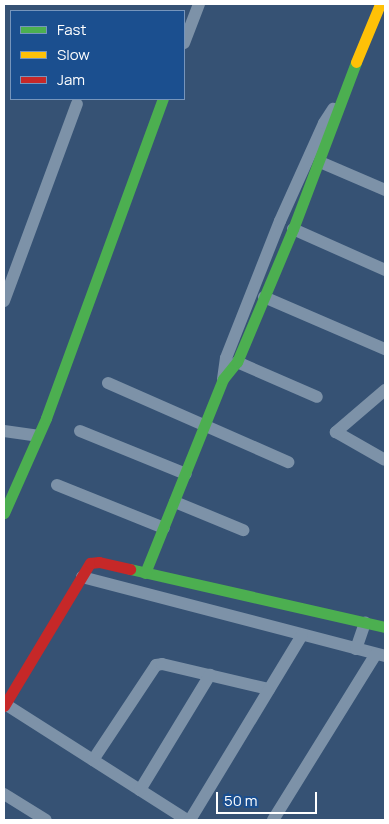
<!DOCTYPE html>
<style>
body{margin:0}
#map{position:relative;width:389px;height:824px;overflow:hidden;background:#365274;font-family:Manrope,sans-serif}
div>[style]{position:absolute}
[style*='--x']{left:calc(var(--x)*1px);top:calc(var(--y)*1px);width:calc(var(--w)*1px);rotate:calc(var(--a)*1deg)}
.street>*{height:12px;margin:-6px;padding:0 6px;transform-origin:6px;border-radius:6px;background:#7d92a8}
.fast>*{height:11px;margin:-5.5px;padding:0 5.5px;transform-origin:5.5px;border-radius:5.5px;background:#4caf50}
.slow>*{height:11px;margin:-5.5px;padding:0 5.5px;transform-origin:5.5px;border-radius:5.5px;background:#ffc107}
.jam>*{height:11px;margin:-5.5px;padding:0 5.5px;transform-origin:5.5px;border-radius:5.5px;background:#c62828}
span{translate:-50% -50%;white-space:nowrap;text-align:center;line-height:1.15;-webkit-text-stroke:5px #1b4f8f;paint-order:stroke}
.frame{position:absolute;inset:0;border:5px solid #fff;pointer-events:none}
.legend{position:absolute;left:10px;top:10px;width:175px;height:90px;box-sizing:border-box;background:#1b4f8f;border:1px solid #7695bc;margin:0;padding:6px 9px;list-style:none;font-size:15px;color:#fff}
.legend li{display:flex;align-items:center;gap:10px;height:25px}
.legend b{width:25px;border:1px solid #7695bc}
.scale{position:absolute;left:216px;top:792px;width:101px;height:22px;box-sizing:border-box;border:2px solid #fff;border-top:0;padding-left:6px;font-size:15px;line-height:18px;white-space:nowrap;color:#fff;-webkit-text-stroke:4px #1b4f8f;paint-order:stroke}
</style>
<div id="map">
<div class="street">
<div style="--x:184;--y:43;--w:42;--a:-69"></div>
<div style="--x:320;--y:162;--w:71;--a:23.3"></div>
<div style="--x:293;--y:229;--w:101;--a:24"></div>
<div style="--x:264;--y:297;--w:132;--a:23.3"></div>
<div style="--x:4;--y:301;--w:210;--a:-69.7"></div>
<div style="--x:237;--y:362;--w:87;--a:23.6"></div>
<div style="--x:223;--y:379;--w:21;--a:-82"></div>
<div style="--x:226;--y:358;--w:147;--a:-68.5"></div>
<div style="--x:280;--y:221;--w:107;--a:-65.8"></div>
<div style="--x:324;--y:123;--w:17;--a:-57"></div>
<div style="--x:108;--y:383;--w:197;--a:23.7"></div>
<div style="--x:385;--y:390;--w:65;--a:139.4"></div>
<div style="--x:336;--y:432;--w:56;--a:29.7"></div>
<div style="--x:4;--y:431;--w:34;--a:8"></div>
<div style="--x:80;--y:431;--w:114;--a:22.1"></div>
<div style="--x:57;--y:485;--w:115;--a:21.9"></div>
<div style="--x:175;--y:502;--w:74;--a:22.4"></div>
<div style="--x:82;--y:577;--w:313;--a:14.6"></div>
<div style="--x:356;--y:649;--w:28;--a:-71"></div>
<div style="--x:5;--y:704;--w:216;--a:32.5"></div>
<div style="--x:93;--y:760;--w:114;--a:-56.4"></div>
<div style="--x:156;--y:665;--w:6;--a:-9"></div>
<div style="--x:162;--y:664;--w:110;--a:13.2"></div>
<div style="--x:140;--y:790;--w:135;--a:-58.7"></div>
<div style="--x:4;--y:794;--w:49;--a:31.8"></div>
<div style="--x:190;--y:820;--w:216;--a:-58.8"></div>
<div style="--x:273;--y:820;--w:195;--a:-58.2"></div>
</div>
<div class="fast">
<div style="--x:4;--y:513;--w:104;--a:-66.1"></div>
<div style="--x:46;--y:418;--w:340;--a:-69.9"></div>
<div style="--x:130;--y:569;--w:262;--a:12.8"></div>
<div style="--x:145;--y:573;--w:209;--a:-68.1"></div>
<div style="--x:223;--y:379;--w:22;--a:-51"></div>
<div style="--x:237;--y:362;--w:144;--a:-67.2"></div>
<div style="--x:293;--y:229;--w:178;--a:-69.3"></div>
</div>
<div class="slow">
<div style="--x:356;--y:62;--w:63;--a:-67.5"></div>
</div>
<div class="jam">
<div style="--x:4;--y:706;--w:167;--a:-59"></div>
<div style="--x:90;--y:563;--w:9;--a:-6"></div>
<div style="--x:99;--y:562;--w:32;--a:13"></div>
</div>
<div class="frame"></div>
<ul class="legend">
<li><b style="height:6px;background:#4caf50"></b>Fast</li>
<li><b style="height:6px;background:#ffc107"></b>Slow</li>
<li><b style="height:6px;background:#c62828"></b>Jam</li>
</ul>
<div class="scale">50 m</div>
</div>
